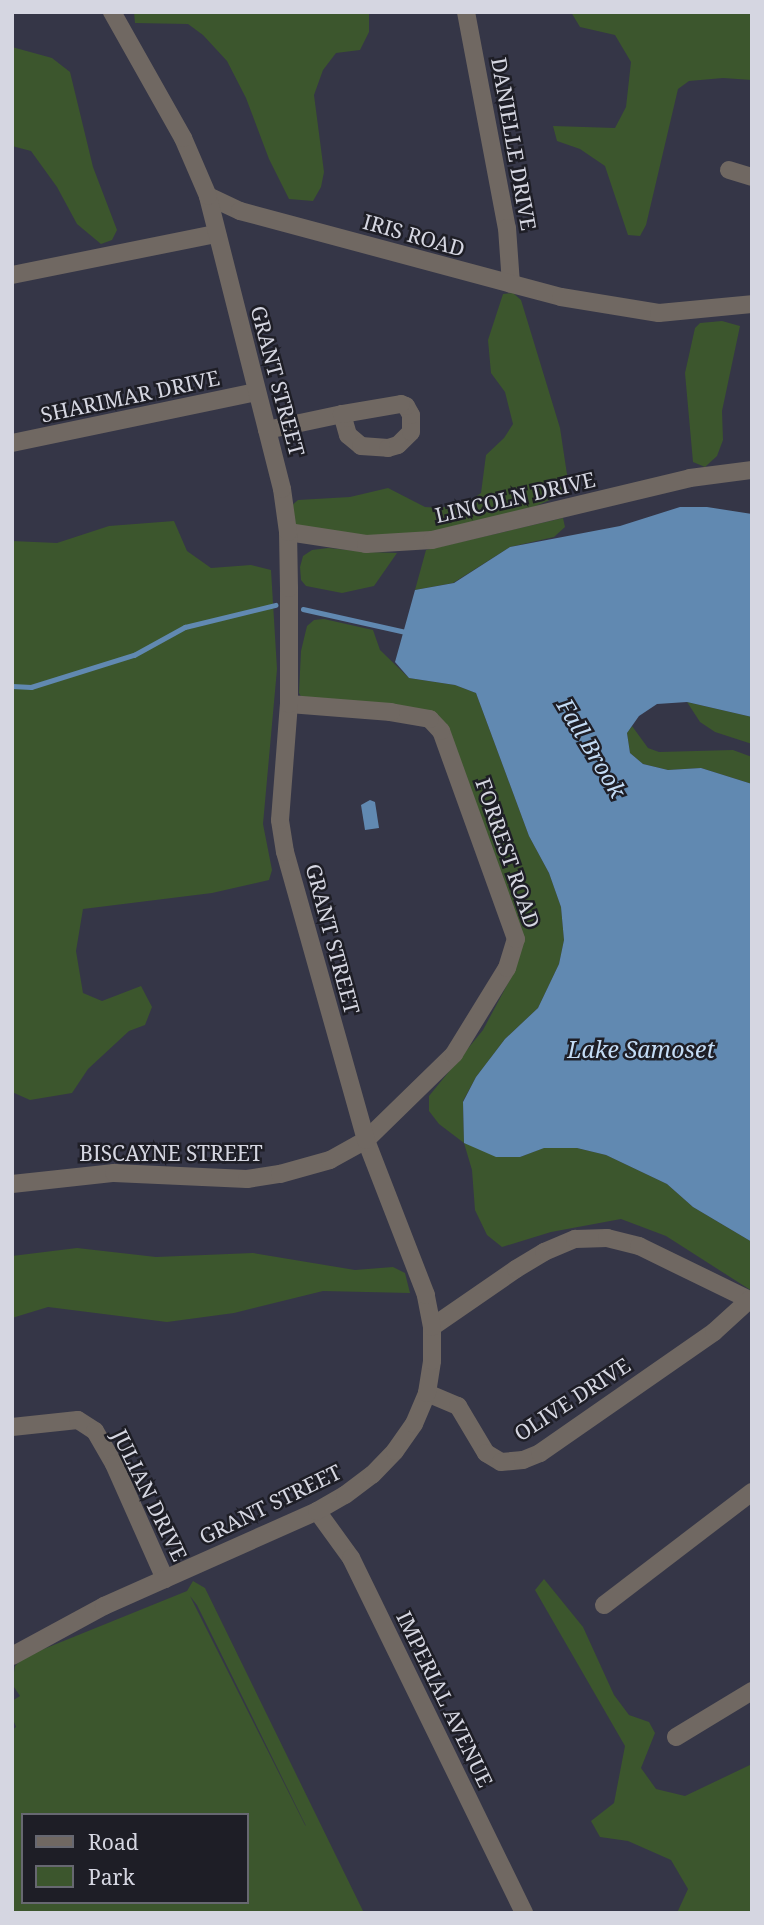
<!DOCTYPE html>
<style>
body{margin:0}
#map{position:relative;width:764px;height:1925px;overflow:hidden;background:#353647;font-family:"Noto Serif",serif}
div>[style]{position:absolute}
[style*='--x']{left:calc(var(--x)*1px);top:calc(var(--y)*1px);width:calc(var(--w)*1px);rotate:calc(var(--a)*1deg)}
.green>*{inset:0;background:#3c562d}
.water>*{inset:0;background:#6189b1}
.stream>*{height:4.5px;margin:-2.25px;padding:0 2.25px;transform-origin:2.25px;border-radius:2.25px;background:#6189b1}
.minor>*{height:18px;margin:-9px;padding:0 9px;transform-origin:9px;border-radius:9px;background:#706862}
span{translate:-50% -50%;white-space:nowrap;text-align:center;line-height:1.15;-webkit-text-stroke:5px #1e1e26;paint-order:stroke}
.street-label{font-size:21px;color:#d5d6e1}
.water-label{font-size:23px;color:#c4dcf5;font-style:italic}
.frame{position:absolute;inset:0;border:14px solid #d5d6e1;pointer-events:none}
.legend{position:absolute;left:21px;top:1813px;width:228px;height:91px;box-sizing:border-box;background:#1e1e26;border:2px solid #676871;margin:0;padding:9px 12px;list-style:none;font-size:21px;color:#d5d6e1}
.legend li{display:flex;align-items:center;gap:14px;height:35px}
.legend b{width:35px;border:2px solid #676871}
</style>
<div id="map">
<div class="green">
<div style="clip-path:polygon(134px 12px,369px 12px,369px 32px,360px 50px,336px 53px,323px 70px,314px 95px,324px 172px,321px 187px,313px 201px,289px 199px,269px 159px,246px 98px,227px 61px,203px 35px,188px 24px,135px 23px)"></div>
<div style="clip-path:polygon(571px 12px,752px 12px,752px 80px,723px 78px,689px 81px,678px 89px,646px 225px,640px 236px,628px 235px,605px 166px,580px 149px,557px 141px,553px 126px,615px 128px,626px 107px,631px 62px,615px 35px,580px 27px)"></div>
<div style="clip-path:polygon(12px 47px,52px 58px,70px 72px,93px 167px,117px 230px,112px 240px,101px 244px,77px 224px,57px 187px,31px 151px,12px 146px)"></div>
<div style="clip-path:polygon(513px 293px,521px 300px,560px 428px,568px 481px,559px 496px,529px 509px,433px 534px,361px 536px,294px 525px,290px 507px,298px 500px,350px 497px,388px 488px,425px 507px,440px 508px,468px 502px,481px 493px,486px 455px,504px 438px,513px 424px,505px 392px,491px 373px,488px 340px,503px 294px)"></div>
<div style="clip-path:polygon(722px 321px,740px 326px,722px 411px,723px 440px,717px 456px,705px 467px,693px 462px,685px 373px,695px 328px,700px 323px)"></div>
<div style="clip-path:polygon(563px 518px,565px 527px,554px 537px,510px 547px,453px 583px,415px 590px,426px 550px)"></div>
<div style="clip-path:polygon(174px 521px,187px 551px,211px 568px,251px 565px,271px 570px,277px 669px,263px 824px,272px 870px,269px 880px,212px 893px,83px 909px,76px 951px,83px 993px,102px 1001px,141px 986px,152px 1007px,145px 1025px,129px 1031px,88px 1069px,72px 1093px,30px 1100px,12px 1092px,12px 541px,57px 543px,109px 526px)"></div>
<div style="clip-path:polygon(328px 548px,368px 552px,397px 553px,374px 586px,342px 593px,306px 586px,301px 580px,300px 567px,303px 556px,312px 550px)"></div>
<div style="clip-path:polygon(324px 619px,373px 630px,380px 650px,409px 678px,455px 685px,476px 693px,529px 836px,549px 873px,561px 907px,564px 940px,559px 964px,538px 1008px,505px 1039px,476px 1077px,463px 1101px,464px 1143px,520px 1157px,543px 1148px,577px 1148px,606px 1155px,667px 1184px,693px 1207px,752px 1242px,752px 1291px,666px 1236px,621px 1219px,551px 1232px,502px 1247px,487px 1235px,475px 1210px,472px 1170px,464px 1143px,439px 1124px,429px 1111px,429px 1096px,483px 1030px,514px 972px,522px 945px,444px 722px,302px 698px,299px 693px,301px 651px,307px 626px,314px 620px)"></div>
<div style="clip-path:polygon(687px 702px,752px 717px,752px 744px,715px 732px,700px 722px)"></div>
<div style="clip-path:polygon(632px 726px,648px 748px,659px 752px,733px 750px,752px 757px,752px 784px,701px 768px,668px 770px,643px 764px,630px 753px,627px 733px)"></div>
<div style="clip-path:polygon(77px 1248px,156px 1257px,253px 1253px,355px 1270px,393px 1267px,405px 1273px,410px 1293px,323px 1291px,234px 1313px,167px 1322px,48px 1307px,12px 1318px,12px 1256px)"></div>
<div style="clip-path:polygon(544px 1579px,583px 1627px,614px 1695px,629px 1715px,649px 1722px,655px 1733px,641px 1768px,656px 1789px,685px 1796px,752px 1764px,752px 1913px,677px 1913px,688px 1889px,671px 1860px,628px 1841px,600px 1837px,591px 1821px,614px 1803px,625px 1746px,535px 1590px)"></div>
<div style="clip-path:polygon(evenodd,193px 1581px,205px 1588px,364px 1913px,12px 1913px,12px 1730px,16px 1727px,12px 1717px,12px 1701px,20px 1696px,12px 1684px,15px 1666px,24px 1657px,187px 1591px,193px 1581px,190px 1596px,197px 1605px,306px 1826px,305px 1825px,190px 1596px,193px 1581px,23px 1815px,247px 1815px,247px 1902px,23px 1902px,23px 1815px)"></div>
</div>
<div class="water">
<div style="clip-path:polygon(680px 507px,707px 507px,752px 514px,752px 717px,687px 702px,657px 704px,639px 716px,627px 733px,630px 753px,643px 764px,668px 770px,701px 768px,752px 784px,752px 1242px,693px 1207px,667px 1184px,606px 1155px,577px 1148px,544px 1148px,520px 1157px,496px 1157px,464px 1143px,463px 1102px,476px 1077px,505px 1039px,538px 1008px,559px 964px,564px 940px,561px 907px,549px 873px,529px 836px,476px 693px,455px 685px,409px 678px,395px 662px,415px 590px,454px 583px,510px 547px,620px 526px)"></div>
<div style="clip-path:polygon(370px 800px,375px 802px,379px 828px,365px 830px,361px 805px)"></div>
</div>
<div class="stream">
<div style="--x:303;--y:609;--w:106;--a:12.6"></div>
<div style="--x:12;--y:686;--w:19;--a:3"></div>
<div style="--x:31;--y:687;--w:108;--a:-17.3"></div>
<div style="--x:134;--y:655;--w:58;--a:-28.8"></div>
<div style="--x:185;--y:627;--w:93;--a:-13.7"></div>
</div>
<div class="minor">
<div style="--x:466;--y:12;--w:220;--a:79.3"></div>
<div style="--x:507;--y:228;--w:56;--a:85.9"></div>
<div style="--x:729;--y:170;--w:24;--a:17"></div>
<div style="--x:208;--y:196;--w:35;--a:25"></div>
<div style="--x:240;--y:211;--w:332;--a:15"></div>
<div style="--x:561;--y:297;--w:99;--a:9.3"></div>
<div style="--x:659;--y:313;--w:93;--a:-5.5"></div>
<div style="--x:12;--y:275;--w:208;--a:-11.4"></div>
<div style="--x:267;--y:430;--w:77;--a:-12"></div>
<div style="--x:342;--y:414;--w:22;--a:74"></div>
<div style="--x:348;--y:435;--w:17;--a:40"></div>
<div style="--x:361;--y:446;--w:27;--a:4"></div>
<div style="--x:388;--y:448;--w:10;--a:-17"></div>
<div style="--x:398;--y:445;--w:18;--a:-45"></div>
<div style="--x:411;--y:432;--w:17;--a:-90"></div>
<div style="--x:411;--y:415;--w:10;--a:-119"></div>
<div style="--x:406;--y:406;--w:5;--a:-158"></div>
<div style="--x:401;--y:404;--w:60;--a:170.4"></div>
<div style="--x:12;--y:443;--w:250;--a:-11.8"></div>
<div style="--x:288;--y:532;--w:79;--a:8.7"></div>
<div style="--x:366;--y:544;--w:66;--a:-3.5"></div>
<div style="--x:432;--y:540;--w:265;--a:-13.5"></div>
<div style="--x:690;--y:478;--w:63;--a:-7.4"></div>
<div style="--x:12;--y:1184;--w:103;--a:-6.2"></div>
<div style="--x:114;--y:1173;--w:133;--a:2.6"></div>
<div style="--x:247;--y:1179;--w:33;--a:-9"></div>
<div style="--x:280;--y:1174;--w:52;--a:-15.6"></div>
<div style="--x:330;--y:1160;--w:41;--a:-29.1"></div>
<div style="--x:366;--y:1140;--w:123;--a:-44.3"></div>
<div style="--x:454;--y:1054;--w:101;--a:-58.4"></div>
<div style="--x:507;--y:968;--w:30;--a:-73"></div>
<div style="--x:516;--y:939;--w:221;--a:-109.8"></div>
<div style="--x:441;--y:731;--w:16;--a:-133"></div>
<div style="--x:430;--y:719;--w:40;--a:-170"></div>
<div style="--x:391;--y:712;--w:102;--a:-175.5"></div>
<div style="--x:432;--y:1327;--w:102;--a:-34.6"></div>
<div style="--x:516;--y:1269;--w:33;--a:-31"></div>
<div style="--x:544;--y:1252;--w:34;--a:-23"></div>
<div style="--x:575;--y:1239;--w:32;--a:-2"></div>
<div style="--x:607;--y:1238;--w:33;--a:14"></div>
<div style="--x:639;--y:1246;--w:126;--a:26"></div>
<div style="--x:427;--y:1393;--w:34;--a:23"></div>
<div style="--x:458;--y:1406;--w:55;--a:59.2"></div>
<div style="--x:486;--y:1453;--w:17;--a:31"></div>
<div style="--x:501;--y:1462;--w:22;--a:-5"></div>
<div style="--x:523;--y:1460;--w:18;--a:-22"></div>
<div style="--x:540;--y:1453;--w:212;--a:-34.8"></div>
<div style="--x:714;--y:1332;--w:47;--a:-42.4"></div>
<div style="--x:12;--y:1427;--w:66;--a:-6.1"></div>
<div style="--x:78;--y:1420;--w:20;--a:33"></div>
<div style="--x:95;--y:1431;--w:38;--a:60"></div>
<div style="--x:114;--y:1464;--w:126;--a:66.1"></div>
<div style="--x:317;--y:1511;--w:58;--a:54.1"></div>
<div style="--x:351;--y:1558;--w:395;--a:64"></div>
<div style="--x:604;--y:1605;--w:186;--a:-37.4"></div>
<div style="--x:12;--y:1656;--w:105;--a:-28.5"></div>
<div style="--x:104;--y:1606;--w:233;--a:-24"></div>
<div style="--x:317;--y:1511;--w:32;--a:-30"></div>
<div style="--x:345;--y:1495;--w:34;--a:-37"></div>
<div style="--x:372;--y:1475;--w:33;--a:-46"></div>
<div style="--x:395;--y:1451;--w:33;--a:-55"></div>
<div style="--x:414;--y:1424;--w:34;--a:-67"></div>
<div style="--x:427;--y:1393;--w:32;--a:-81"></div>
<div style="--x:432;--y:1361;--w:34;--a:-90"></div>
<div style="--x:432;--y:1327;--w:33;--a:-101"></div>
<div style="--x:426;--y:1295;--w:166;--a:-111.2"></div>
<div style="--x:366;--y:1140;--w:299;--a:-105.7"></div>
<div style="--x:285;--y:852;--w:32;--a:-99"></div>
<div style="--x:280;--y:820;--w:116;--a:-85.6"></div>
<div style="--x:289;--y:704;--w:116;--a:-90"></div>
<div style="--x:289;--y:588;--w:56;--a:-91"></div>
<div style="--x:288;--y:532;--w:43;--a:-97.9"></div>
<div style="--x:282;--y:489;--w:302;--a:-104.2"></div>
<div style="--x:208;--y:196;--w:63;--a:-113.3"></div>
<div style="--x:183;--y:138;--w:145;--a:-119.4"></div>
<div style="--x:676;--y:1737;--w:89;--a:-31.2"></div>
</div>
<div class="street-label">
<span style="left:514px;top:144px;rotate:80deg">DANIELLE DRIVE</span>
<span style="left:414px;top:235px;rotate:16deg">IRIS ROAD</span>
<span style="left:278px;top:381px;rotate:75deg">GRANT STREET</span>
<span style="left:130px;top:396px;rotate:-12deg">SHARIMAR DRIVE</span>
<span style="left:515px;top:497px;rotate:-13deg">LINCOLN DRIVE</span>
<span style="left:508px;top:853px;rotate:71deg">FORREST ROAD</span>
<span style="left:333px;top:939px;rotate:75deg">GRANT STREET</span>
<span style="left:171px;top:1153px">BISCAYNE STREET</span>
<span style="left:572px;top:1399px;rotate:-33deg">OLIVE DRIVE</span>
<span style="left:150px;top:1495px;rotate:64deg">JULIAN DRIVE</span>
<span style="left:270px;top:1504px;rotate:-26deg">GRANT STREET</span>
<span style="left:445px;top:1699px;rotate:64deg">IMPERIAL AVENUE</span>
</div>
<div class="water-label">
<span style="left:592px;top:748px;rotate:59deg">Fall Brook</span>
<span style="left:641px;top:1049px">Lake Samoset</span>
</div>
<div class="frame"></div>
<ul class="legend">
<li><b style="height:9px;background:#706862"></b>Road</li>
<li><b style="height:19px;background:#3c562d"></b>Park</li>
</ul>
</div>
